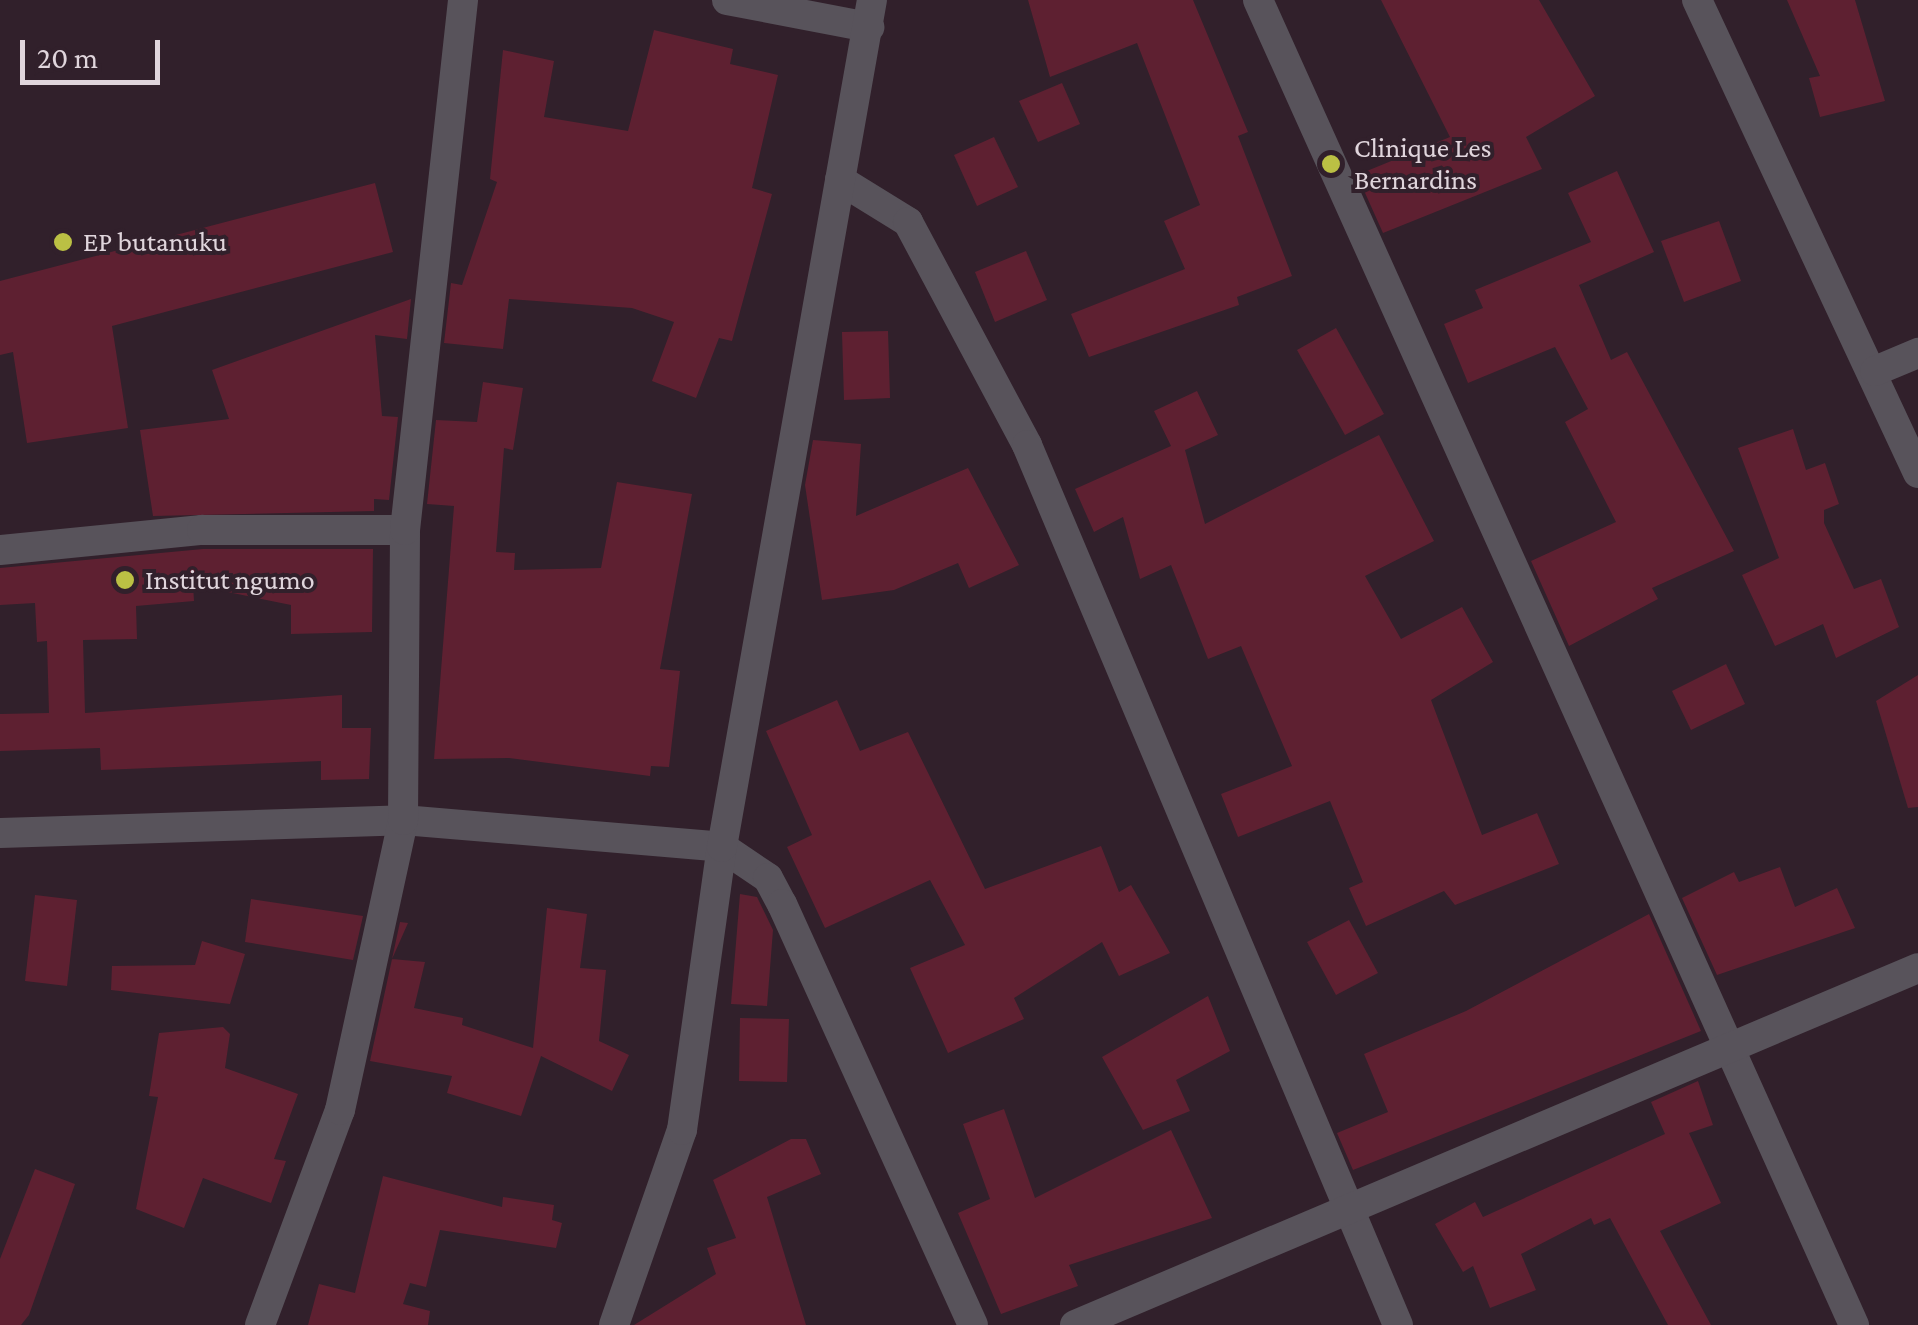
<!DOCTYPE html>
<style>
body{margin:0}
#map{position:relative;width:1918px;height:1325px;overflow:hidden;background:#31202b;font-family:"Crimson Pro",serif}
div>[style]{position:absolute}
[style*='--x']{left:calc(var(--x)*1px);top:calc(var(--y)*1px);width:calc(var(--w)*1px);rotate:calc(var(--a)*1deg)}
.building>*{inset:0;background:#5e2031}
.minor>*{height:30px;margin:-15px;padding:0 15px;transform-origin:15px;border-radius:15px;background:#58535b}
.dots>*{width:28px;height:28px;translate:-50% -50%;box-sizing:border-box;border:5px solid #31202b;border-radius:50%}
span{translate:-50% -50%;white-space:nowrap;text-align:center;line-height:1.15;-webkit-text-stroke:8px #31202b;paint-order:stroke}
.poi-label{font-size:28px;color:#e0d5dc}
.left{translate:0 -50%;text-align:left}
.scale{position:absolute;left:20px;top:40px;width:140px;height:45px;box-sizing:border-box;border:5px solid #e0d5dc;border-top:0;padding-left:12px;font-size:30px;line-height:35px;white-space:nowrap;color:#e0d5dc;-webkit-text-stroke:8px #31202b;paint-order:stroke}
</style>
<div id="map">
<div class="building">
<div style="clip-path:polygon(1028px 0,1193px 0,1248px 132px,1238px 136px,1292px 276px,1237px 297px,1239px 305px,1089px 357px,1071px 314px,1185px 269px,1164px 221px,1200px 205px,1137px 43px,1050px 77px)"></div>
<div style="clip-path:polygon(1381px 0,1539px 0,1595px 96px,1526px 137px,1542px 169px,1383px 233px,1357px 175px,1450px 137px)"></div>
<div style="clip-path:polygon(1787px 0,1855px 0,1885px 101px,1820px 117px,1809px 78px,1820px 76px)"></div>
<div style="clip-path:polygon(654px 30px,733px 49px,730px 64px,778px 75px,752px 188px,772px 194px,732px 341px,719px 338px,696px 398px,652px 381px,674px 322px,632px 308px,509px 299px,503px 349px,444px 343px,451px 283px,462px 285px,497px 182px,490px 179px,503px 50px,554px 61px,544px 117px,628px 131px)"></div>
<div style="clip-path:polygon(1062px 83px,1080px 124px,1038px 142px,1019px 101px)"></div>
<div style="clip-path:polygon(994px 137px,1018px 187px,977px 206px,954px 155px)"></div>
<div style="clip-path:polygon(1617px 171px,1654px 252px,1579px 285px,1611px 360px,1627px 352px,1734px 551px,1652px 588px,1658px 599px,1569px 646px,1531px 561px,1616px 522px,1565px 422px,1588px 409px,1555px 347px,1468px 383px,1444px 324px,1483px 308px,1475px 290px,1591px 242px,1568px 193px)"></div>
<div style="clip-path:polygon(375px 183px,393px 252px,112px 326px,128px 428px,27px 443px,13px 352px,0 355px,0 281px)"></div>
<div style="clip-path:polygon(1719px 221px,1741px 281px,1684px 302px,1661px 241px)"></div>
<div style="clip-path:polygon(1026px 251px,1047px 300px,995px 322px,975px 272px)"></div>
<div style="clip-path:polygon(411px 299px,407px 339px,375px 335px,382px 416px,398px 417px,389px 500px,374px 499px,374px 511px,153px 516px,140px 430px,229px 419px,212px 370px)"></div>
<div style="clip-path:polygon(1336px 328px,1384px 414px,1345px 435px,1297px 350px)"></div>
<div style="clip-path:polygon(888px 331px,890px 398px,844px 400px,842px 332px)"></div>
<div style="clip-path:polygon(483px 382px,523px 388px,513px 450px,504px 448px,496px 552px,515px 553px,514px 570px,601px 568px,617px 482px,692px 494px,660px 669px,680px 671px,669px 767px,651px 766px,650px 776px,509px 758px,434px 759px,454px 506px,427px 504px,436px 420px,477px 422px)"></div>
<div style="clip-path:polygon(1197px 391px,1218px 435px,1185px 450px,1205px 524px,1379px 435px,1434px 541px,1365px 576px,1401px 639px,1462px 607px,1493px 662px,1431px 700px,1482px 835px,1537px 813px,1559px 864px,1455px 905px,1444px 891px,1366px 926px,1349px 888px,1363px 882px,1330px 801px,1238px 837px,1221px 794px,1292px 766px,1241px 646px,1208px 659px,1171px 565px,1140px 579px,1123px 517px,1094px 532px,1075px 489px,1171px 446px,1154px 411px)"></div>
<div style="clip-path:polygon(1793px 429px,1806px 470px,1825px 463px,1839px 504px,1824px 510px,1824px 523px,1854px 589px,1881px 579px,1899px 627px,1836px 658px,1823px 624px,1775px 646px,1742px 575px,1779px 558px,1738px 448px)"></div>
<div style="clip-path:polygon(813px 440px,861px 444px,856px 516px,968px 468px,1019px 565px,969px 588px,958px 563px,894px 590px,822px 600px,805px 485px)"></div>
<div style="clip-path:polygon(203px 549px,373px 549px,372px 632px,291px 634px,291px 605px,193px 585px,194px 601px,136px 606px,137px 639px,83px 640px,85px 713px,342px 695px,342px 728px,371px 728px,369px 779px,321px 780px,321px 761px,101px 770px,100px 748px,0 751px,0 714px,49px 713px,47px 641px,37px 642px,35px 603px,0 605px,0 568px)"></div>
<div style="clip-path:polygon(1726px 664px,1745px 704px,1691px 730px,1672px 691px)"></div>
<div style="clip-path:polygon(1918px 675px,1918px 807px,1908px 808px,1876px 701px)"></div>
<div style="clip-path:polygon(837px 700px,860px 751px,908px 732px,985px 889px,1101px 846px,1119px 892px,1131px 885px,1170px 953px,1119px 976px,1102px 942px,1014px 998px,1024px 1019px,948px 1053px,910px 968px,965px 945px,930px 880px,825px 928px,787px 847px,812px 835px,766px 731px)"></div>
<div style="clip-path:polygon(1780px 867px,1795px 907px,1837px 888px,1855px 928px,1717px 975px,1682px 898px,1734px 872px,1739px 882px)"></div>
<div style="clip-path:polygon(740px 894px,757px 897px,773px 930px,767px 1006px,731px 1004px)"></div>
<div style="clip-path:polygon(35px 895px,77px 900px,67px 986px,25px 981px)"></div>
<div style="clip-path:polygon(251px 899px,363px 916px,353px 960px,245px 942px)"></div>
<div style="clip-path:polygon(547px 908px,587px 914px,580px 968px,606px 970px,599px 1041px,629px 1055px,612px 1091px,541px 1056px,521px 1116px,447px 1093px,452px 1076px,370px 1061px,400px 922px,408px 923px,392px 959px,425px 962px,414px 1008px,463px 1018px,462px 1025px,533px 1048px)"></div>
<div style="clip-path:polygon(1649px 914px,1701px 1031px,1353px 1170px,1337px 1133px,1388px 1112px,1364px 1054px,1466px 1011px)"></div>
<div style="clip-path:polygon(1349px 920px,1378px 973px,1336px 995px,1307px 942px)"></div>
<div style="clip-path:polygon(202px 941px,245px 954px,230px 1004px,111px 990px,112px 966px,195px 965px)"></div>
<div style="clip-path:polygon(1208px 996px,1230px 1051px,1176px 1080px,1190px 1111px,1143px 1130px,1102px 1057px)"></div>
<div style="clip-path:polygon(740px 1018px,789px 1019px,787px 1082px,739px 1081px)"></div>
<div style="clip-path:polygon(223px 1027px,230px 1034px,225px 1068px,298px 1094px,274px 1159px,286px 1161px,271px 1203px,203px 1178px,184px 1228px,136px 1209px,158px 1097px,149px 1096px,159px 1033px)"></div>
<div style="clip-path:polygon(1698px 1081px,1713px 1125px,1689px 1133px,1721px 1203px,1660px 1231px,1711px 1325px,1668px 1325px,1610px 1218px,1594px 1225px,1591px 1218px,1521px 1254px,1536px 1290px,1490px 1308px,1473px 1266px,1463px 1272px,1435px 1224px,1475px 1202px,1483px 1217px,1665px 1134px,1651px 1102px)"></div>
<div style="clip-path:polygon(1004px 1109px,1035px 1198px,1171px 1130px,1212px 1218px,1069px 1265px,1078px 1286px,1001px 1314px,958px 1213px,990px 1199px,963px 1124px)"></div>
<div style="clip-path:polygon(791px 1139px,806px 1139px,821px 1174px,767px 1197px,806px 1325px,634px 1325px,716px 1274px,707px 1248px,736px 1238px,713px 1180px)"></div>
<div style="clip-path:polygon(35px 1169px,75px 1184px,29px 1315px,21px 1325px,0 1325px,0 1259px)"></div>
<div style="clip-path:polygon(383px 1176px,502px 1207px,503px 1197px,554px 1205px,552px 1220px,562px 1223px,556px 1248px,440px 1230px,426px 1287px,410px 1283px,403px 1304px,430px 1311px,428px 1325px,308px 1325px,319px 1284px,355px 1293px)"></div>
</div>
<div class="minor">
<div style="--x:727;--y:0;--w:145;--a:10.8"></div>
<div style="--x:1258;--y:0;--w:1453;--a:65.78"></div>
<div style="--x:1697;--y:0;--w:522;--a:64.96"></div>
<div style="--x:840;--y:180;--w:80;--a:31.7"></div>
<div style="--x:908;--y:222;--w:253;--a:61.9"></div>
<div style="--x:1027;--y:445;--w:955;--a:67.14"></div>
<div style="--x:1875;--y:371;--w:47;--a:-22.7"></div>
<div style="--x:0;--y:550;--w:203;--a:-5.7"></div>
<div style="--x:202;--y:530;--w:203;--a:0"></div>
<div style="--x:0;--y:833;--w:403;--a:-1.8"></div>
<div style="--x:403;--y:820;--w:320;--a:4.8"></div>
<div style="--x:722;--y:847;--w:55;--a:34"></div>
<div style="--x:768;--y:878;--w:30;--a:62"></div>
<div style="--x:782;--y:904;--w:462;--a:65.6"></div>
<div style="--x:260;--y:1325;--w:229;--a:-69.6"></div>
<div style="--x:340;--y:1110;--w:297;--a:-77.7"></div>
<div style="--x:403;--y:820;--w:290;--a:-89.6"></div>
<div style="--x:405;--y:530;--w:533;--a:-83.75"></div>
<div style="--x:614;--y:1325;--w:207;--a:-70.8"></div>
<div style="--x:682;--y:1130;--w:286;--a:-82"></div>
<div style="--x:722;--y:847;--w:860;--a:-79.96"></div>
<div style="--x:1075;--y:1325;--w:915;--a:-22.95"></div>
</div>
<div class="dots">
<div style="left:1331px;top:164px;background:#bbc044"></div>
<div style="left:63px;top:242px;background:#bbc044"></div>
<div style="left:125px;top:580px;background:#bbc044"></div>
</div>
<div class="poi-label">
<span class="left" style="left:1354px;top:164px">Clinique Les<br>Bernardins</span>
<span class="left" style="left:83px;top:242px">EP butanuku</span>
<span class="left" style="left:145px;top:580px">Institut ngumo</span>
</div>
<div class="scale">20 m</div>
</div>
